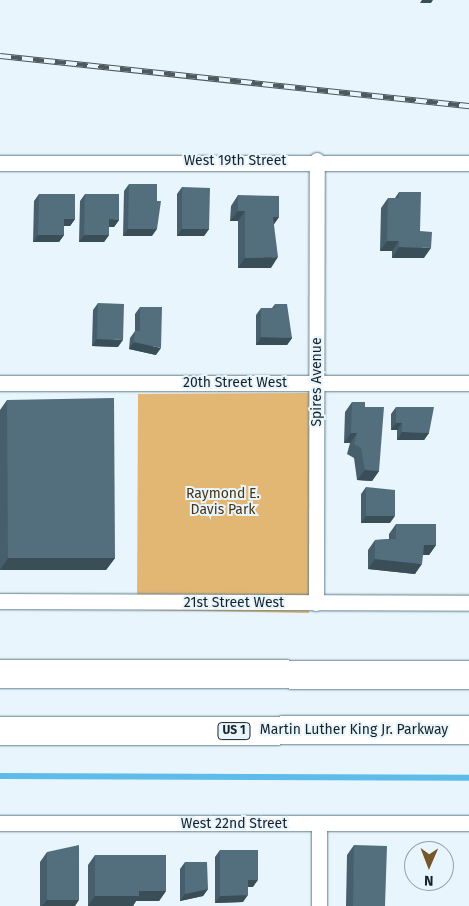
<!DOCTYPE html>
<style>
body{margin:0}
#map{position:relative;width:469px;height:906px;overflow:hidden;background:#e8f5fc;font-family:"Fira Sans",sans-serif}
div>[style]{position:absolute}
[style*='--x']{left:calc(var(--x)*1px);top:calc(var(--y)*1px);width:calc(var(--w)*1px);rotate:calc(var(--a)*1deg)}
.green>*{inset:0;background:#e2b774}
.stream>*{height:5.5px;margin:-2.75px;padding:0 2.75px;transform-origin:2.75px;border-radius:2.75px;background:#5dbcea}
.roads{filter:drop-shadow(0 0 1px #5d7a89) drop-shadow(0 0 1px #5d7a89)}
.street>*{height:15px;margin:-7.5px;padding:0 7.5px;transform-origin:7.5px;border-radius:7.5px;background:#fff}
.highway>*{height:28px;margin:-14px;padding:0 14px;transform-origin:14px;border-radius:14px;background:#fff}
.rail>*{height:5.5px;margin-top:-2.75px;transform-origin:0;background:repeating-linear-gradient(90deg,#e8f5fc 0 11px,#4d585f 0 22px);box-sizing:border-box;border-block:1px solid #4d585f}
.wall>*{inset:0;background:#475f6c}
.shaded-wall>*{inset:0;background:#3a4e58}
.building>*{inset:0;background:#536f7e}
span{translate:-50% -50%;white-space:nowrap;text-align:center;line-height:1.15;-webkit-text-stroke:4px #e8f5fc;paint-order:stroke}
.shield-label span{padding:1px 4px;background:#e8f5fc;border:1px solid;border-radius:4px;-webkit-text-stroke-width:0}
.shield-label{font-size:12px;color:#162128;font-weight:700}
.street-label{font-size:14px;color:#162128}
.park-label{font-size:14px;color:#483413}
.north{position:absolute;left:404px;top:841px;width:50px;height:50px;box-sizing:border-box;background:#e8f5fc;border:1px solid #94a0a7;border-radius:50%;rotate:181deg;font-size:14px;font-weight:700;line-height:20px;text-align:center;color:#162128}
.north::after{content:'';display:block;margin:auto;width:18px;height:22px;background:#74582b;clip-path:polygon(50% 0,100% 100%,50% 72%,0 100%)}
</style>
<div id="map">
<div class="green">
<div style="clip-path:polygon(310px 393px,309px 613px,137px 610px,138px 394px)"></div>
</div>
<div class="stream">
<div style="--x:0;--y:776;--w:469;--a:0.2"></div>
</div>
<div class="roads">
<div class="street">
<div style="--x:0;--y:163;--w:469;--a:0"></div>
<div style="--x:0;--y:383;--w:469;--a:0"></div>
<div style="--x:0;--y:601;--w:469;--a:0.2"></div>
<div style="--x:316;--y:603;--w:443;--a:-89.9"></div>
<div style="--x:0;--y:823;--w:469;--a:0"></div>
<div style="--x:319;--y:823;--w:83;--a:90"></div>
</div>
<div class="highway">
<div style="--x:0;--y:674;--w:469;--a:0.1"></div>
<div style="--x:0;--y:731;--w:469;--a:-0.1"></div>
</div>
</div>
<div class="rail">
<div style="--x:0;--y:56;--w:472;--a:6.1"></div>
</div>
<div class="wall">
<div style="clip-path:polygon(129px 184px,152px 236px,123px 236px,124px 191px)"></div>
<div style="clip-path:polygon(182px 187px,209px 229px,204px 236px,177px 236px,177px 194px)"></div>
<div style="clip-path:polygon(399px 192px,420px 231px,424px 258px,392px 258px,392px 251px,380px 251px,381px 208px,388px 198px,395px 198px)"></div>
<div style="clip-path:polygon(39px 194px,75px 219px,70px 226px,64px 226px,64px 235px,59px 242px,33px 242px,34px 201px)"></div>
<div style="clip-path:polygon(85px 194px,119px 220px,114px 227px,109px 227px,109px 235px,104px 242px,79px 242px,80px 201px)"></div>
<div style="clip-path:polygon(238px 195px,279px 217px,274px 224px,271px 268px,238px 268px,238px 221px,230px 221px,231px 206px)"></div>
<div style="clip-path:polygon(98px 303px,118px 347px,92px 346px,93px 310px)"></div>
<div style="clip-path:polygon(275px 304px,292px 338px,287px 345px,256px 345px,256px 315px,261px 308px,272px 308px)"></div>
<div style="clip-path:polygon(140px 307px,156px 355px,129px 349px,130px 338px,135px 331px,135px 314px)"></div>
<div style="clip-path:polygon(7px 400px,115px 558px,106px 570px,0 570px,0 410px)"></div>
<div style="clip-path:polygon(352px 402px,379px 471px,372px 481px,357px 480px,354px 458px,347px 454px,350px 443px,344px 443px,345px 412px)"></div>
<div style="clip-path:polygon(396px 407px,429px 433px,424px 440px,397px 440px,397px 430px,391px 430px,391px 414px)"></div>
<div style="clip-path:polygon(366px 487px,390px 523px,361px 523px,361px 494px)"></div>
<div style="clip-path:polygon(396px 524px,436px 545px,429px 555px,423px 555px,415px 574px,368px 569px,368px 550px,375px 540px,389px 539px,389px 534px)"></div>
<div style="clip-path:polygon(354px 845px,385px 906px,346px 906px,347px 855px)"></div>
<div style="clip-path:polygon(220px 850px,253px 887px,248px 887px,243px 902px,215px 903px,215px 857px)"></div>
<div style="clip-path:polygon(47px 852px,75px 906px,40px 906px,40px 862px)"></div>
<div style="clip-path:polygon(95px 855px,166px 891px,159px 901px,136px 901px,133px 906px,88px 906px,88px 865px)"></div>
<div style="clip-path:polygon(185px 862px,208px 889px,203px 896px,180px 901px,180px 869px)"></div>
</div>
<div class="shaded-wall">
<div style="clip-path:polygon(422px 0,433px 0,431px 3px,420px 3px)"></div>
<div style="clip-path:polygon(238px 211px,245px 211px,238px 221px,230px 221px)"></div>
<div style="clip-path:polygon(273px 217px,279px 217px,272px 227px)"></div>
<div style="clip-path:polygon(64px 219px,75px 219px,70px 226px,59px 226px)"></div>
<div style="clip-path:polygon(109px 219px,119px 220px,114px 227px,104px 227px)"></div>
<div style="clip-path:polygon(128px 229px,157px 229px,152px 236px,123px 236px)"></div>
<div style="clip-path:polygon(182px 229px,209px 229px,204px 236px,177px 236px)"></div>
<div style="clip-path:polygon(38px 235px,64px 235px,59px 242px,33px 242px)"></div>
<div style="clip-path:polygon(84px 235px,109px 235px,104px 242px,79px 242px)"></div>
<div style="clip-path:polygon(387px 241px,399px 241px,392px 251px,380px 251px)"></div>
<div style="clip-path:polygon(399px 247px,431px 248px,424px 258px,392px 258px)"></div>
<div style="clip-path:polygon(278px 257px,271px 268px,238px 268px,245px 258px)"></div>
<div style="clip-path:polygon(261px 337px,292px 338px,287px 345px,256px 345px)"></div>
<div style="clip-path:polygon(97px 339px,123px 340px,118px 347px,92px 346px)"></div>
<div style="clip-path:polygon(134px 342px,161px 348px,156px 355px,129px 349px)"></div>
<div style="clip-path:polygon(396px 423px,402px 423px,397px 430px,391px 430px)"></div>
<div style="clip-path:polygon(402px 432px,429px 433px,424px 440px,397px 440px)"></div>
<div style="clip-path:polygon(351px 433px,357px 433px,350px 443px,344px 443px)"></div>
<div style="clip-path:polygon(365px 470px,379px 471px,372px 481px,357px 480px)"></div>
<div style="clip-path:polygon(366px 516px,395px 516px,390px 523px,361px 523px)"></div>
<div style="clip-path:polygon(424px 545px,436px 545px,429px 555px,417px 555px)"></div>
<div style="clip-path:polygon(8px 558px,115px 558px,106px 570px,0 570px)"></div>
<div style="clip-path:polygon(375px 559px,422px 564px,415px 574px,368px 569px)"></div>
<div style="clip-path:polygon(248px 880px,258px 880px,253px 887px,243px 887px)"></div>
<div style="clip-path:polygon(208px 889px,203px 896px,180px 901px,185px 894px)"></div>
<div style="clip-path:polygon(139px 891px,166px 891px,159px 901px,136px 901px,133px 906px,88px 906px,95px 896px)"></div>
<div style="clip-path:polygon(248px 895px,243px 902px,215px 903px,220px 896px)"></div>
<div style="clip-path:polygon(47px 900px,79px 900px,75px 906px,42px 906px)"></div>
</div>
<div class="building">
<div style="clip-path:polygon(129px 184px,157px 184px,157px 201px,161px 201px,157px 229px,128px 229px)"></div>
<div style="clip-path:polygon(182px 187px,210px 188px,209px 229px,182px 229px)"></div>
<div style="clip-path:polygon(399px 192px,421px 192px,420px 231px,432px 232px,431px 248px,399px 247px,399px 241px,387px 241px,388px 198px,399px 198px)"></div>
<div style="clip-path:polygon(39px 194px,75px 194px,75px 219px,64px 219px,64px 235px,38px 235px)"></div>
<div style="clip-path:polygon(85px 194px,119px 194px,119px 220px,109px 219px,109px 235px,84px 235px)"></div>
<div style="clip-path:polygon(238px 195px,279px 196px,279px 217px,273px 217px,278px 257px,245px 258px,245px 211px,238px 211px)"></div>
<div style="clip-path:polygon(98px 303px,124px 304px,123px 340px,97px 339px)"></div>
<div style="clip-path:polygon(275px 304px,287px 304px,292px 338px,261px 337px,261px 308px,275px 308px)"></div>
<div style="clip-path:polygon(140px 307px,162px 307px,161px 348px,134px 342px,135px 331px,140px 331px)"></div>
<div style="clip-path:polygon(114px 398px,115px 558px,8px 558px,7px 400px)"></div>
<div style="clip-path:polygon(352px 402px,365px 402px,365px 407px,384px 407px,379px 471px,365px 470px,361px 448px,354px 444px,357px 433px,351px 433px)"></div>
<div style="clip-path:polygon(396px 407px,434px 407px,429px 433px,402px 432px,402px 423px,396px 423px)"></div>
<div style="clip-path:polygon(366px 487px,395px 490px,395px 516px,366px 516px)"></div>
<div style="clip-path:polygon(396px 524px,436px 524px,436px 545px,424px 545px,422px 564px,375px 559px,375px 540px,396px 539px)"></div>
<div style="clip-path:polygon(79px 845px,79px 900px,47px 900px,47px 852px)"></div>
<div style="clip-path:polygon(354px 845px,387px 846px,385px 906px,353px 906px)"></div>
<div style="clip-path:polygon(220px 850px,258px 850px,258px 880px,248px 880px,248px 895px,220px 896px)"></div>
<div style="clip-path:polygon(95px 855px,166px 855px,166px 891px,139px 891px,139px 896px,95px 896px)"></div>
<div style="clip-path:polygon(185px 862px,207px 862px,208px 889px,185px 894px)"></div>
</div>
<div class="shield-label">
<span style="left:234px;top:731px">US 1</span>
</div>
<div class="street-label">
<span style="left:235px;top:161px">West 19th Street</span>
<span style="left:317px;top:382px;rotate:-90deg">Spires Avenue</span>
<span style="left:235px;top:383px">20th Street West</span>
<span style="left:234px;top:603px">21st Street West</span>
<span style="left:354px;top:730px">Martin Luther King Jr. Parkway</span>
<span style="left:234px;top:824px">West 22nd Street</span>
</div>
<div class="park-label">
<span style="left:223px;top:502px">Raymond E.<br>Davis Park</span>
</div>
<div class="north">N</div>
</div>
